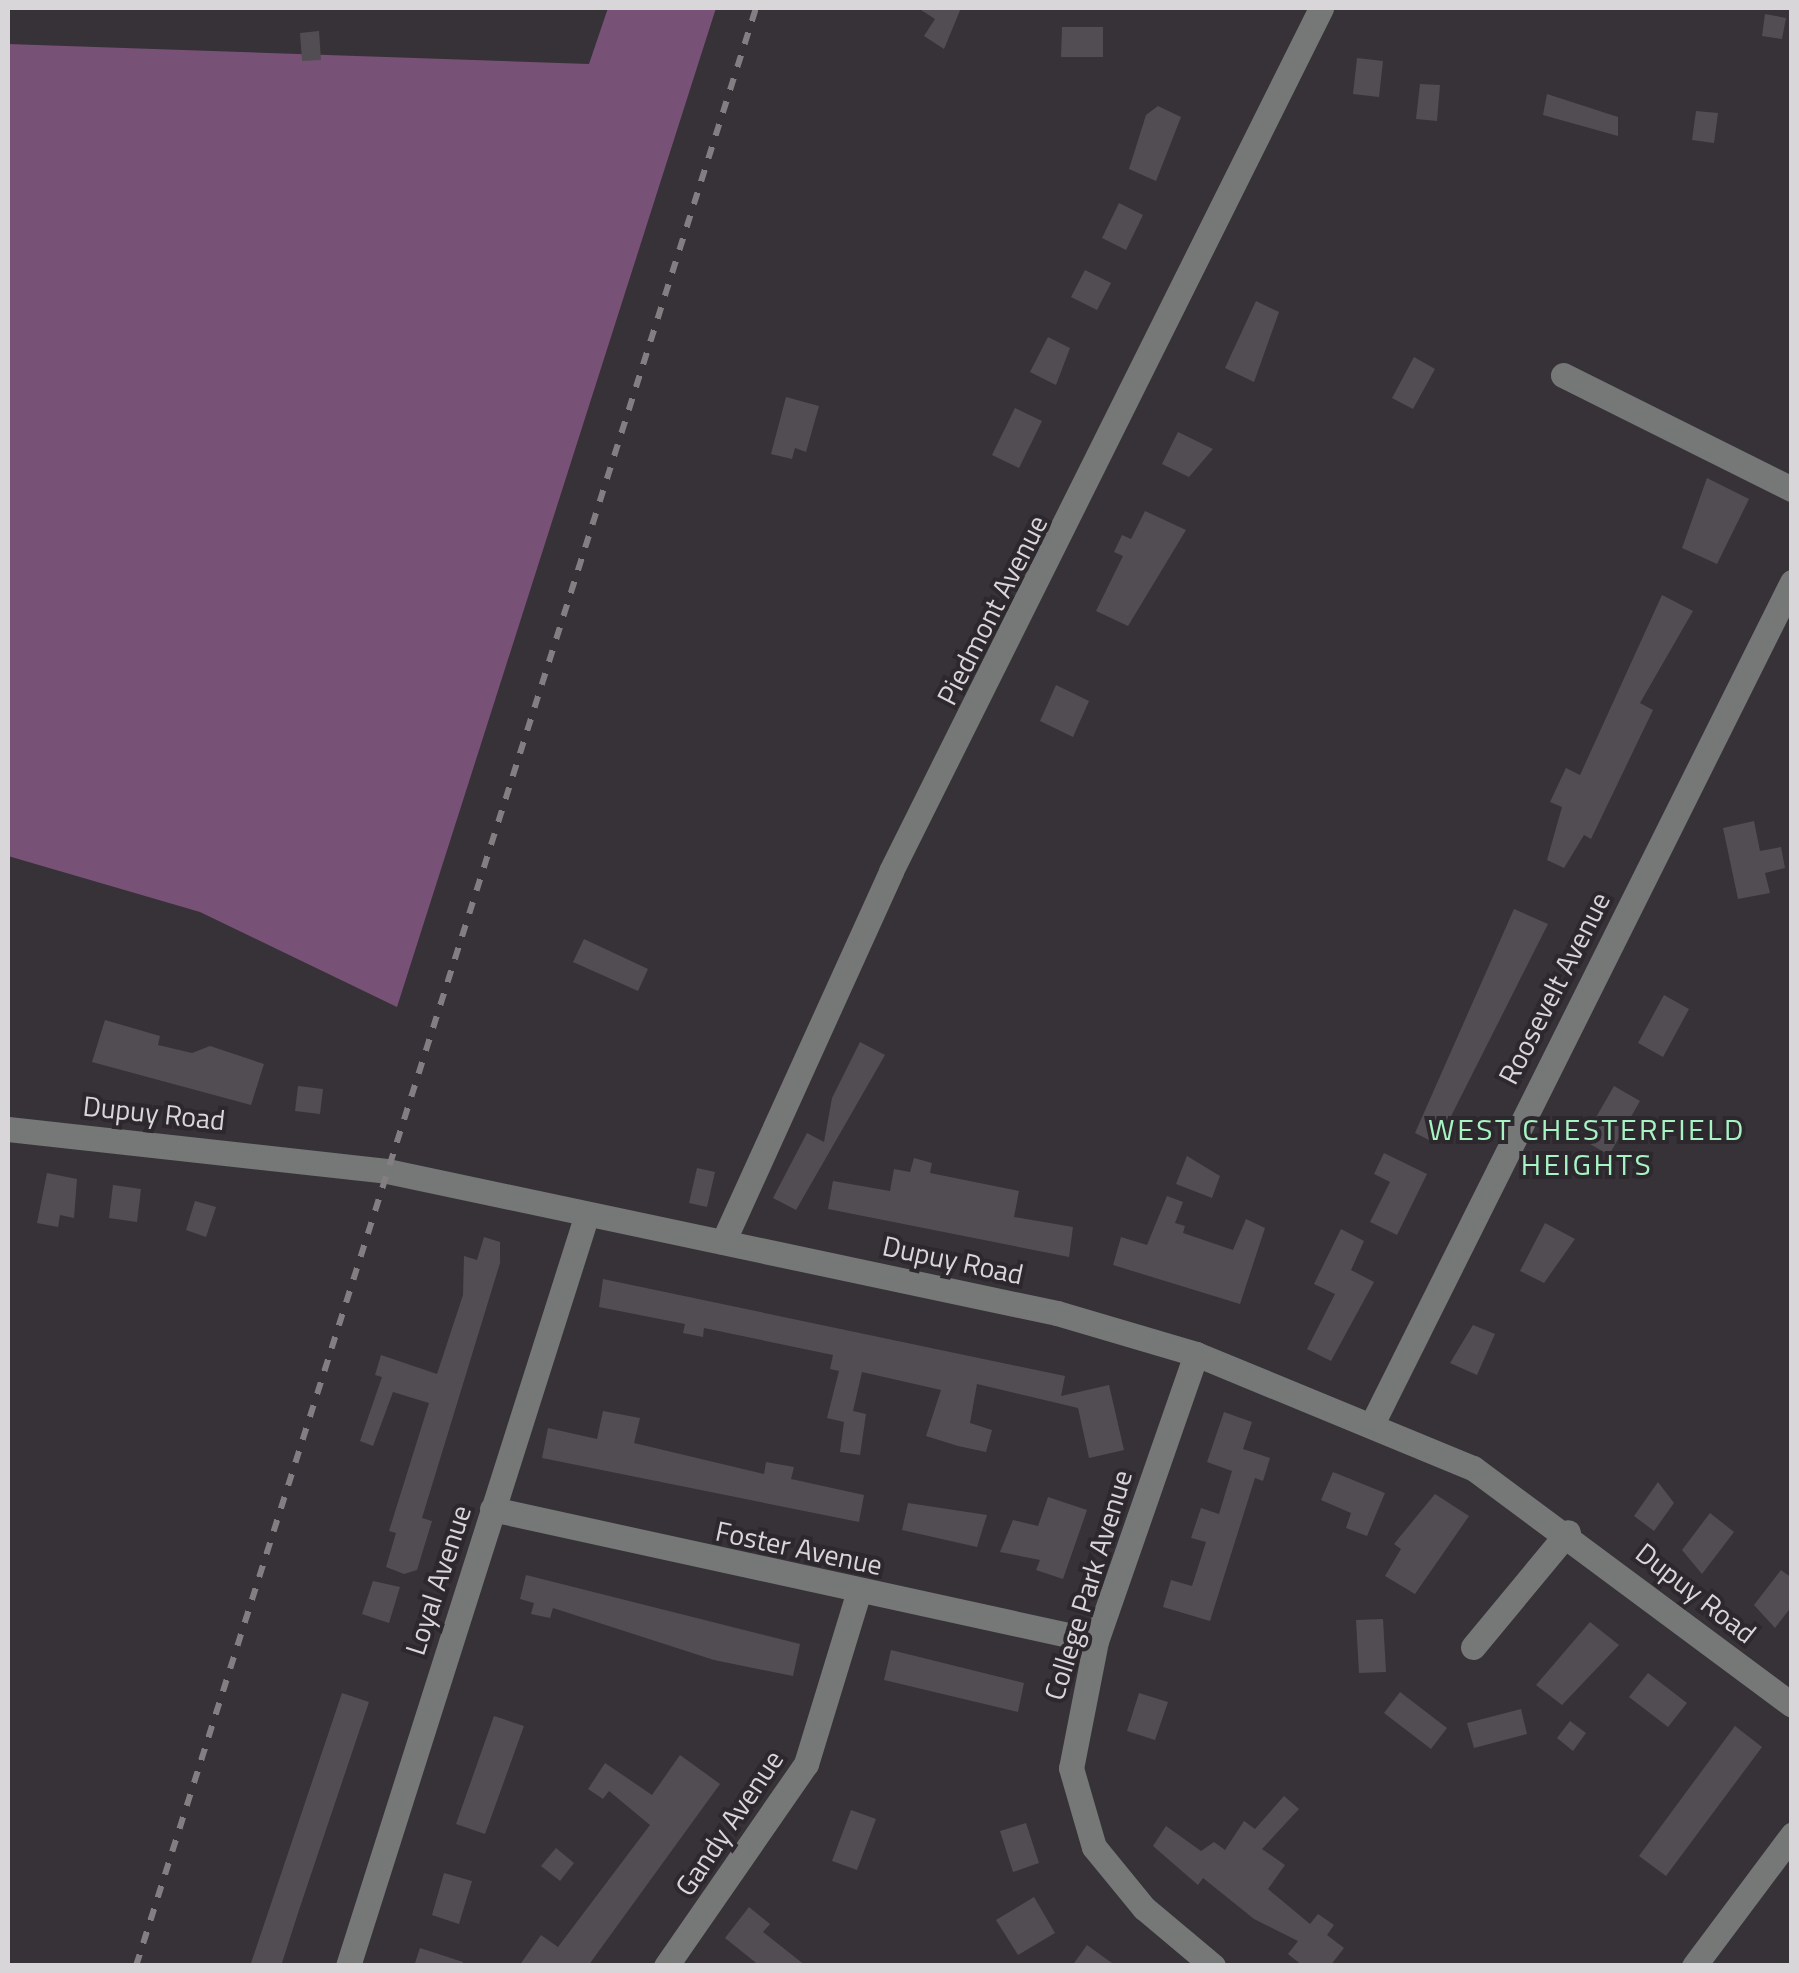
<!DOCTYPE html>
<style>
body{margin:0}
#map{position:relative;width:1799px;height:1973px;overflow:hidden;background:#373237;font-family:"Titillium Web",sans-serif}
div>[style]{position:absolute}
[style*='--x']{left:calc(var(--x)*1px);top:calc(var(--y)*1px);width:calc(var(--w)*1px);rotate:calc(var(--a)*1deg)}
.forest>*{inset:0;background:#785177}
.building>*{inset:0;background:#524d52}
.minor>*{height:25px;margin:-12.5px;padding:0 12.5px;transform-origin:12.5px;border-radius:12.5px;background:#757876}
.rail>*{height:6px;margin-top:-3px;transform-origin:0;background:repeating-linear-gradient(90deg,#827e82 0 12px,transparent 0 24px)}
span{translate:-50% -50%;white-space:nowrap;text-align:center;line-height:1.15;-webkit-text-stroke:8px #2d282d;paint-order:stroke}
.street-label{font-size:28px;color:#d9d6d9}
.neighbourhood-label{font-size:30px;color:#a7f3c3;letter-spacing:2.5px}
.frame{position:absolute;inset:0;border:10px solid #d9d6d9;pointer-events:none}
</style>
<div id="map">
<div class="forest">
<div style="clip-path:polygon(608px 8px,716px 8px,397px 1007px,200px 912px,8px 856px,8px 44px,589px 64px)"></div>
</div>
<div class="building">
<div style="clip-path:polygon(918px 8px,961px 8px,944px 49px,924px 36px,935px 19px)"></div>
<div style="clip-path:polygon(1765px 14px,1786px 18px,1782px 39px,1762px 36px)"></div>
<div style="clip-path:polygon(1062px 27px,1103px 27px,1103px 57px,1061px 57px)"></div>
<div style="clip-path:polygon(319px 31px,321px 60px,302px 61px,300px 33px)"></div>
<div style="clip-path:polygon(1357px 58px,1383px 61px,1379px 97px,1353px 94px)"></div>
<div style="clip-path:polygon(1420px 84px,1440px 85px,1437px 121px,1416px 119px)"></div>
<div style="clip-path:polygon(1547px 94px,1618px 117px,1618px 136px,1543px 115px)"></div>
<div style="clip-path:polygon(1158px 106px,1181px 117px,1156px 181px,1129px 169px,1146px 115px)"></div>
<div style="clip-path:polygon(1696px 111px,1718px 113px,1714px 143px,1692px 140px)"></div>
<div style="clip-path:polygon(1119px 203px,1143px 215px,1126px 250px,1102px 238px)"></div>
<div style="clip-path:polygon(1085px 270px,1111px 283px,1097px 310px,1071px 297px)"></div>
<div style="clip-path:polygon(1256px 301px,1279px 312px,1254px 382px,1225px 368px)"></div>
<div style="clip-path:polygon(1048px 337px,1070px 348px,1056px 385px,1030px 372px)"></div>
<div style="clip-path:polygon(1414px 357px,1435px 369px,1413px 409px,1392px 398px)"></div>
<div style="clip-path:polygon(786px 397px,819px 406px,806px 452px,795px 448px,792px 459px,771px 454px)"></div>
<div style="clip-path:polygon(1015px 408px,1042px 421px,1019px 468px,992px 455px)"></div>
<div style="clip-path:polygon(1178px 432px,1213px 449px,1189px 477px,1162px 464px)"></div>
<div style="clip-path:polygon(1707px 478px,1749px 499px,1717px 564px,1682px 548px)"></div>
<div style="clip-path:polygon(1145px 511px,1186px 530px,1128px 626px,1096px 611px,1123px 556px,1114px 552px,1122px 535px,1131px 539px)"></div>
<div style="clip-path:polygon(1662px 595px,1693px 611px,1640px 703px,1653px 710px,1591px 839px,1584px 835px,1564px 868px,1547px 860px,1562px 807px,1550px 802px,1566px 768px,1580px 775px)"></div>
<div style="clip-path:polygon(1056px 685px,1089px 701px,1073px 737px,1040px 721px)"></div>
<div style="clip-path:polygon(1754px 821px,1760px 851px,1781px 847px,1785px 868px,1765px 873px,1770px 893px,1738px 899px,1723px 828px)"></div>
<div style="clip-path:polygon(1514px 909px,1548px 924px,1437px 1144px,1415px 1133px)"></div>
<div style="clip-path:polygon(584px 939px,648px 969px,638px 991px,573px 962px)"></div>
<div style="clip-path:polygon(1664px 995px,1689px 1009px,1663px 1057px,1638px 1043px)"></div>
<div style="clip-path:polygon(105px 1020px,160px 1036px,158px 1045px,192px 1053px,210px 1046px,264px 1064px,251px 1105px,92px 1062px)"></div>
<div style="clip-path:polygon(860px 1042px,885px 1055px,796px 1210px,773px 1198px,807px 1133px,824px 1142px,832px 1098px)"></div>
<div style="clip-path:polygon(298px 1086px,323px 1089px,320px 1114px,295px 1111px)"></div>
<div style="clip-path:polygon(1614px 1086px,1640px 1101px,1609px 1155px,1583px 1140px)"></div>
<div style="clip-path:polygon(1384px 1153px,1427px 1174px,1397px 1235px,1370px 1222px,1390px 1182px,1374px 1174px)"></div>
<div style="clip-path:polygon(1187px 1156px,1220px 1176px,1212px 1198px,1176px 1184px)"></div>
<div style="clip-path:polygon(914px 1158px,932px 1163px,930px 1173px,1019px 1191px,1014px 1217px,1073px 1227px,1069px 1257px,828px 1209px,833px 1181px,890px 1191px,894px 1169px,910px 1172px)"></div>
<div style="clip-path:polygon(697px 1168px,715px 1172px,707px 1207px,689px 1203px)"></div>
<div style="clip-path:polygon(47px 1173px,77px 1179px,74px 1218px,60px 1215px,58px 1227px,37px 1223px)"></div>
<div style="clip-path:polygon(113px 1185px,141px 1189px,137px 1222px,109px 1218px)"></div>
<div style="clip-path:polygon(1167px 1196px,1183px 1202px,1175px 1223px,1185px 1226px,1183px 1233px,1233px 1250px,1246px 1219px,1265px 1228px,1240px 1304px,1113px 1265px,1121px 1237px,1147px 1245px)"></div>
<div style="clip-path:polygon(195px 1201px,216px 1207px,206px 1237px,186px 1230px)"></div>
<div style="clip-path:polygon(1545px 1223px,1575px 1239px,1544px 1283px,1520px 1271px)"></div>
<div style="clip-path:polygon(1341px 1229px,1364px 1241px,1351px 1270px,1374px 1282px,1331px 1361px,1307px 1349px,1335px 1294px,1314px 1284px)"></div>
<div style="clip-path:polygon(484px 1237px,500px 1242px,500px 1263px,422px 1518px,432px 1521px,417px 1570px,404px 1574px,386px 1567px,396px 1533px,389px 1531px,429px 1403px,393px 1392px,373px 1446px,360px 1441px,382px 1377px,375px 1375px,381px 1355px,437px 1374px,463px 1295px,464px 1256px,477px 1260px)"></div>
<div style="clip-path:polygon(603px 1279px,1065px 1376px,1061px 1396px,1109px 1385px,1124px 1450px,1089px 1458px,1078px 1408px,977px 1384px,970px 1423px,992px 1430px,986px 1452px,958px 1446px,926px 1436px,941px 1390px,862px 1372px,853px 1411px,866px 1414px,860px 1455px,840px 1452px,844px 1422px,827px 1418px,839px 1371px,830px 1369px,833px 1355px,704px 1328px,703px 1337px,683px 1333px,685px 1324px,599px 1307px)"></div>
<div style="clip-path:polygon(1473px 1325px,1495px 1334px,1477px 1375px,1450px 1363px)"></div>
<div style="clip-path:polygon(603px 1411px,640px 1418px,634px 1443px,764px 1474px,766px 1462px,794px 1467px,791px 1479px,864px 1495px,859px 1522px,542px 1458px,548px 1428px,597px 1439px)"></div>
<div style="clip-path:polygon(1224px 1412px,1252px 1422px,1243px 1449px,1270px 1458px,1263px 1481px,1255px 1478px,1210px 1621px,1163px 1607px,1171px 1580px,1192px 1586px,1206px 1542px,1191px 1538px,1201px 1508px,1219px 1514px,1232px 1471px,1207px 1462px)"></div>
<div style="clip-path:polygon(1333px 1472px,1385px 1493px,1367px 1536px,1346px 1528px,1351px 1513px,1321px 1500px)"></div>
<div style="clip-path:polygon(1658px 1482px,1674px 1503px,1654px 1531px,1634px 1516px)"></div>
<div style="clip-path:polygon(1435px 1494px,1469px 1516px,1415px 1594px,1385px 1576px,1401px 1549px,1394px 1544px)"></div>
<div style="clip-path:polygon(1048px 1497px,1087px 1510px,1063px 1579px,1036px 1570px,1040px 1560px,1000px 1552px,1013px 1520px,1038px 1526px)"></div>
<div style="clip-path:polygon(908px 1503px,987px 1515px,977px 1547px,902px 1530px)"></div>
<div style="clip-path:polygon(1710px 1513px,1734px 1532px,1702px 1574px,1682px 1550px)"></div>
<div style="clip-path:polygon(1781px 1570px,1792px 1578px,1792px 1606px,1775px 1628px,1754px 1605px)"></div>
<div style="clip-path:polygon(526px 1575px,800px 1644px,793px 1676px,714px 1660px,553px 1608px,550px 1618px,531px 1614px,534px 1603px,520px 1599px)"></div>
<div style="clip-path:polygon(373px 1581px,400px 1587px,389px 1623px,362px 1614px)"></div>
<div style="clip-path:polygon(1383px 1619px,1386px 1672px,1359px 1673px,1356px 1620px)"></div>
<div style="clip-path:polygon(1590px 1622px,1619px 1645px,1562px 1705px,1536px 1685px)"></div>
<div style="clip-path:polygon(891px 1650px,1024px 1683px,1018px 1712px,884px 1680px)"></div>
<div style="clip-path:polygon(1648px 1673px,1687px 1703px,1668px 1727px,1629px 1697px)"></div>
<div style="clip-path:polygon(1400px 1692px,1447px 1728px,1431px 1749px,1384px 1713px)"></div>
<div style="clip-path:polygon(342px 1693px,369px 1702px,299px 1910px,281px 1966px,250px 1966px)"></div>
<div style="clip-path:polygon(1139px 1693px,1168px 1702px,1155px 1740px,1127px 1731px)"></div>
<div style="clip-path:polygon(1521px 1709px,1527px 1734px,1474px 1748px,1467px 1723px)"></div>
<div style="clip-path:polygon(494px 1716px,524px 1726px,485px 1834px,456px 1824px)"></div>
<div style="clip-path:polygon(1570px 1721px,1586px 1733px,1573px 1751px,1557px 1738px)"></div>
<div style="clip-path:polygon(1735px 1726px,1762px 1747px,1666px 1876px,1639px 1856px)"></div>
<div style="clip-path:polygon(680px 1755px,720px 1784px,588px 1966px,519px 1966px,541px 1935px,558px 1947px,650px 1825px,609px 1791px,603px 1799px,588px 1789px,605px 1763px,652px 1795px)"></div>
<div style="clip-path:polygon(1284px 1796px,1299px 1809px,1262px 1849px,1285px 1865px,1268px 1889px,1310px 1924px,1318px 1914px,1334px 1925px,1327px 1935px,1344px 1948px,1330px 1966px,1303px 1966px,1288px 1954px,1298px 1941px,1254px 1919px,1203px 1878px,1198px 1885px,1153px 1846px,1166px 1826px,1201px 1851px,1214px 1842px,1225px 1850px,1244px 1821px,1255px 1829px)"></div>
<div style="clip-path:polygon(851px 1810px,876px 1819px,857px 1870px,832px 1861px)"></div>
<div style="clip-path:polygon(1026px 1823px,1039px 1863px,1013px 1872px,1000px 1831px)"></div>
<div style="clip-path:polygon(556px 1848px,574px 1863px,560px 1881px,541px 1866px)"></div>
<div style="clip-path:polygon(444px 1873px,472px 1881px,459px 1924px,432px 1915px)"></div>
<div style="clip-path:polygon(1034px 1897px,1055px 1933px,1018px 1955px,996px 1920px)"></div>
<div style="clip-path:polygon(749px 1907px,770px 1924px,763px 1932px,806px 1966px,760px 1966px,725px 1938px)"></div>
<div style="clip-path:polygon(1087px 1945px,1116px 1966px,1072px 1966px)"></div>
<div style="clip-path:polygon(420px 1948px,463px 1962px,463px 1966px,414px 1966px)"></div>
</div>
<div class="minor">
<div style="--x:1563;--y:375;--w:256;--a:26.5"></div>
<div style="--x:8;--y:1129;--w:381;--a:6.3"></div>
<div style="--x:387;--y:1171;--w:685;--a:11.97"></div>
<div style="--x:1057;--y:1313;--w:145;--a:16.4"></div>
<div style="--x:1196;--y:1354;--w:300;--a:22.4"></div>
<div style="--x:1473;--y:1468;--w:397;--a:36.6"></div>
<div style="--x:723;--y:1242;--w:407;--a:-65.6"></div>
<div style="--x:891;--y:871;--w:964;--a:-63.51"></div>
<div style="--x:1196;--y:1354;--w:304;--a:109.2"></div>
<div style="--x:1096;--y:1641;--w:129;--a:101.1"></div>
<div style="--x:1071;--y:1768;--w:82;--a:73.8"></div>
<div style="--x:1094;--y:1847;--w:79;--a:50.7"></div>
<div style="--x:1144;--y:1908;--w:90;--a:40"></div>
<div style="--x:1373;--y:1422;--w:939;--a:-63.49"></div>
<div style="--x:492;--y:1509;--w:618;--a:12.33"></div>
<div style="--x:1473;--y:1647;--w:149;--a:-50.4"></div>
<div style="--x:348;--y:1966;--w:789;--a:-72.37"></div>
<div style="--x:666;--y:1966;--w:246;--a:-55.3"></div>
<div style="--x:806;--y:1764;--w:181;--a:-73"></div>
<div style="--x:1694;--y:1966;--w:164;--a:-53.2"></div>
</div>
<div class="rail">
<div style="--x:136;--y:1966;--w:2054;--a:-72.43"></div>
</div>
<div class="street-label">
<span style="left:992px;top:610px;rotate:-63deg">Piedmont Avenue</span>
<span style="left:1554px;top:988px;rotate:-63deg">Roosevelt Avenue</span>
<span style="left:154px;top:1113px;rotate:6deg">Dupuy Road</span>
<span style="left:953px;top:1260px;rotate:12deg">Dupuy Road</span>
<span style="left:799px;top:1548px;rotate:12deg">Foster Avenue</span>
<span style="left:438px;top:1580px;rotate:-72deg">Loyal Avenue</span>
<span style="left:1088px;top:1585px;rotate:-73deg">College Park Avenue</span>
<span style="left:1696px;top:1593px;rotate:38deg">Dupuy Road</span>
<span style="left:729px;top:1823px;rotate:-56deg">Gandy Avenue</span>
</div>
<div class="neighbourhood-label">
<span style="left:1587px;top:1146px">WEST CHESTERFIELD<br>HEIGHTS</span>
</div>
<div class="frame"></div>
</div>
